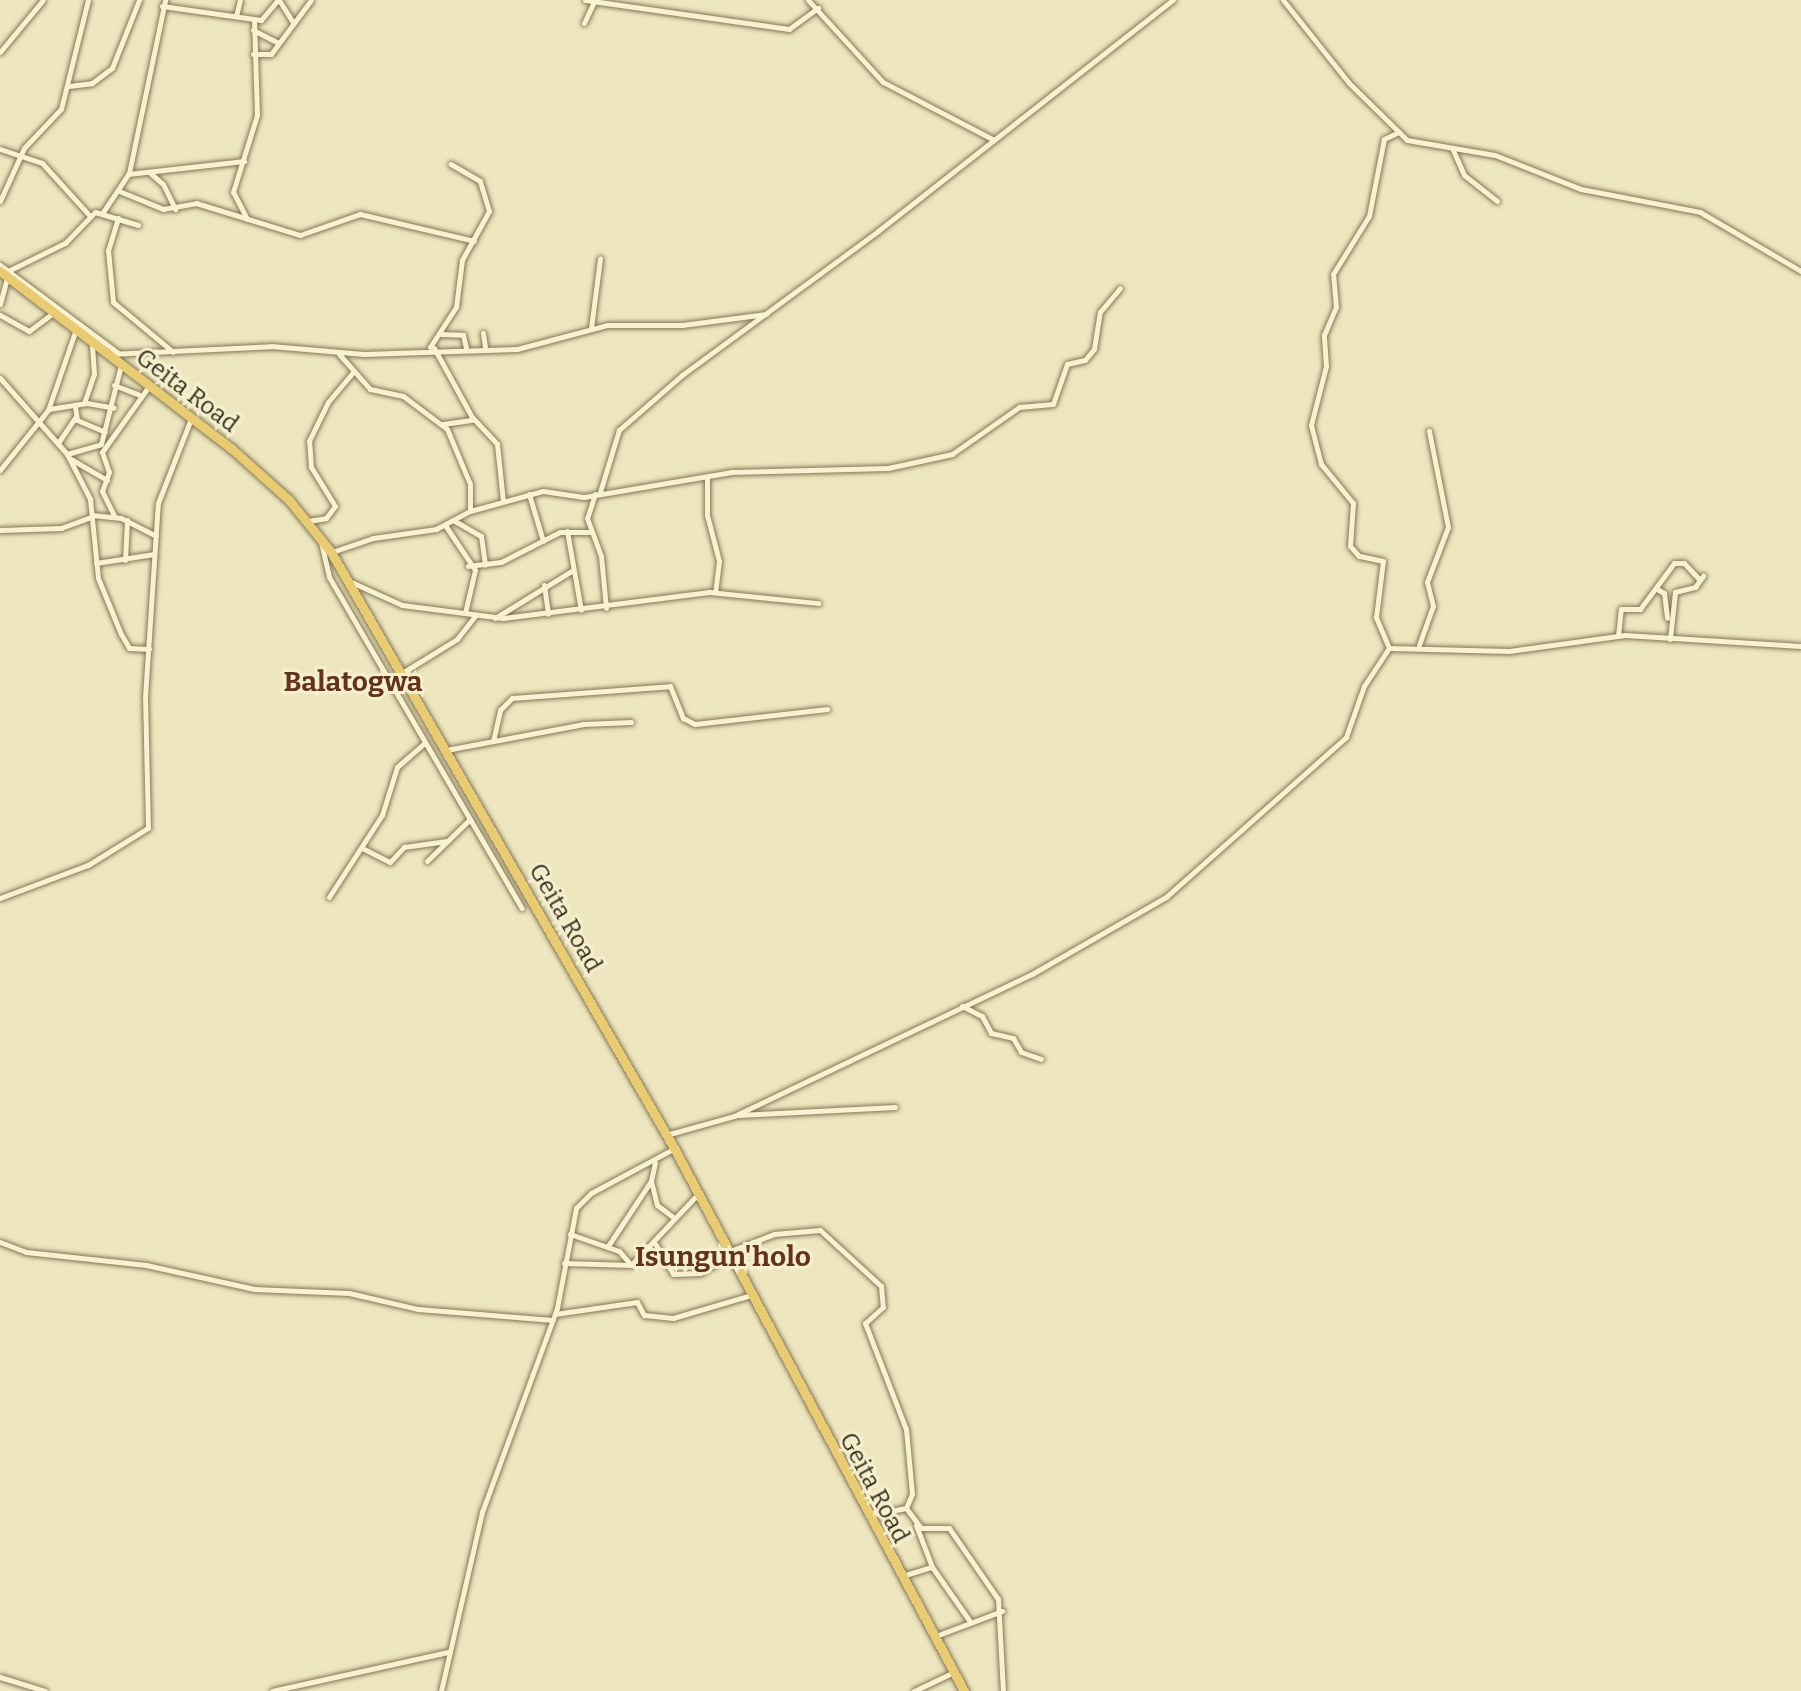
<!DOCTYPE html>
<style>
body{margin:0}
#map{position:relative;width:1801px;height:1691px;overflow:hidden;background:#ede6be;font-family:Bitter,serif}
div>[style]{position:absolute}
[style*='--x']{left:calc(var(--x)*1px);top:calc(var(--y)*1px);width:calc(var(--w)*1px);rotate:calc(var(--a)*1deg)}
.roads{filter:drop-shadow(0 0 2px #857757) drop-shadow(0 0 2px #857757)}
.minor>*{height:5px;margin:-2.5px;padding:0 2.5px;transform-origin:2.5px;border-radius:2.5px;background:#f8f2d1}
.trunk>*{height:9px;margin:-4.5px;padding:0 4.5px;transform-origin:4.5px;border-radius:4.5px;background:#e8cb72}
span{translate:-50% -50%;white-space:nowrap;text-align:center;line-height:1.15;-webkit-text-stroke:6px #f5efce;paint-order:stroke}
.street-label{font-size:24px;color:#352c1c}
.quarter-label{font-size:28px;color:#61341b;font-weight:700}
</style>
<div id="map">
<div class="roads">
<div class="minor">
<div style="--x:279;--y:0;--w:25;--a:58"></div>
<div style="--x:585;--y:0;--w:206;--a:8.1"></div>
<div style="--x:789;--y:29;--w:36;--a:-36"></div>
<div style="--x:808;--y:0;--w:111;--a:47.6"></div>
<div style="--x:883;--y:82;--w:125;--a:27.6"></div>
<div style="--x:1283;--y:0;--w:106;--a:51.5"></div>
<div style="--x:1349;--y:83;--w:81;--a:44.5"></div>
<div style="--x:1407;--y:140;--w:89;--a:9.7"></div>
<div style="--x:1495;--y:155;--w:92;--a:21.6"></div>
<div style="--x:1581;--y:189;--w:121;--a:10.9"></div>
<div style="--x:1700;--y:212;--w:117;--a:30.3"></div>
<div style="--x:162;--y:6;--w:100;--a:8"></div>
<div style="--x:261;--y:20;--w:26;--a:-50"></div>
<div style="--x:236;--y:16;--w:16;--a:-76"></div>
<div style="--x:584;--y:23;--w:23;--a:-65"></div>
<div style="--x:253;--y:30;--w:28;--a:27"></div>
<div style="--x:0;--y:52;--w:67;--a:-50.4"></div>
<div style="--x:253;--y:54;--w:18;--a:0"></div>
<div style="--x:271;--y:54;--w:67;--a:-53.5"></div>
<div style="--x:69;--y:86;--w:23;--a:-7"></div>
<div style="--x:92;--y:83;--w:25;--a:-37"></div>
<div style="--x:112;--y:68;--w:73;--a:-68.3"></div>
<div style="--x:0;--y:149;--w:44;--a:18.4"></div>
<div style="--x:42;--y:163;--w:72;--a:47.8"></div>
<div style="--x:1453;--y:150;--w:27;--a:66"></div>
<div style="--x:1464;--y:175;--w:42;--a:38.2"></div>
<div style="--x:149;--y:172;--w:18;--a:41"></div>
<div style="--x:163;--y:184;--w:28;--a:64"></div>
<div style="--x:128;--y:174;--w:117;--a:-6.4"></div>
<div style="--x:119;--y:191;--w:48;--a:22.2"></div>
<div style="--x:163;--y:209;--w:34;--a:-10"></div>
<div style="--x:196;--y:203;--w:109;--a:17.1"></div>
<div style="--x:300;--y:235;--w:64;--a:-19.3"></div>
<div style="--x:360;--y:214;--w:117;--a:13.3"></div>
<div style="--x:0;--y:201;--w:58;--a:-65.6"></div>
<div style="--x:24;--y:148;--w:54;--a:-46.5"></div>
<div style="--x:61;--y:109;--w:112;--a:-76.1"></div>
<div style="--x:103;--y:212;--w:47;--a:-56.3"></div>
<div style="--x:129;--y:173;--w:177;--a:-78.2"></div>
<div style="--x:118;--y:218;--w:34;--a:107"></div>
<div style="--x:108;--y:250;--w:52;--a:84.5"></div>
<div style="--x:113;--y:302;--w:78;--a:39.8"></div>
<div style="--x:247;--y:219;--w:30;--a:-117"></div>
<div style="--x:233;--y:192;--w:81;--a:-72.7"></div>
<div style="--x:257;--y:115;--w:95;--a:-91.8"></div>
<div style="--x:0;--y:265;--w:147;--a:36.7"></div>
<div style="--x:8;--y:271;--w:64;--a:-26.2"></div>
<div style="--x:65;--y:243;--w:43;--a:-45.9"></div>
<div style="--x:95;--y:212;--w:45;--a:16.8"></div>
<div style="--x:0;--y:304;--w:28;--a:-75"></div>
<div style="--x:0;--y:315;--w:33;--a:29"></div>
<div style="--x:29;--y:331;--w:30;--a:-37"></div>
<div style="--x:591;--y:328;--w:70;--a:-82.6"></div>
<div style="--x:483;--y:333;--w:14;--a:82"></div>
<div style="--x:440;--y:334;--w:23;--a:2"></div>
<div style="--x:463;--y:335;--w:13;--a:77"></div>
<div style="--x:430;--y:347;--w:48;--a:-57"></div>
<div style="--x:456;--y:307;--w:47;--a:-82.7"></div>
<div style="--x:462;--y:260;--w:56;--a:-61.1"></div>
<div style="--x:489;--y:211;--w:31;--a:-107"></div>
<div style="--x:480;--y:181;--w:34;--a:-150"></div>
<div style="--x:434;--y:348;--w:79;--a:61.2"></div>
<div style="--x:472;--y:417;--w:37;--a:47"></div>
<div style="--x:497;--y:444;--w:57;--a:84"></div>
<div style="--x:110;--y:354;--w:161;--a:-2.8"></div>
<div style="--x:271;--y:346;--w:93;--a:4.9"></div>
<div style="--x:364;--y:354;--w:153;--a:-1.9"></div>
<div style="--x:517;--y:349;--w:93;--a:-14.9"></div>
<div style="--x:607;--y:325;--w:75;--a:0"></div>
<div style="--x:682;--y:325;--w:85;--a:-7.5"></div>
<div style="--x:339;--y:354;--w:47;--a:48.5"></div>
<div style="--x:370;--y:389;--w:34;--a:12"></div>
<div style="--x:403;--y:396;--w:55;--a:36.9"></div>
<div style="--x:447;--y:429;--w:60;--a:67.3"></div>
<div style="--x:470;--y:484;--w:27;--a:90"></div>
<div style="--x:0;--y:378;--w:101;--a:48.6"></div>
<div style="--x:67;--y:454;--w:51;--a:62.9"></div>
<div style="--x:90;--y:499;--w:79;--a:84.2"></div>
<div style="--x:98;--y:578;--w:61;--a:67.7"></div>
<div style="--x:121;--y:634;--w:16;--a:60"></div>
<div style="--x:129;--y:648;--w:20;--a:3"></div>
<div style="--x:114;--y:385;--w:26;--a:21"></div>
<div style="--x:84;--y:403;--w:31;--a:-71"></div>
<div style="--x:94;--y:374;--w:31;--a:-94"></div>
<div style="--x:75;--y:406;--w:14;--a:82"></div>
<div style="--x:77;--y:420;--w:30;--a:23"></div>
<div style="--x:49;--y:409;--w:38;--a:-9"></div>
<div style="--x:87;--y:403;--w:27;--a:10"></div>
<div style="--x:443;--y:424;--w:30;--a:-8"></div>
<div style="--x:58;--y:443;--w:30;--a:-56"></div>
<div style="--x:102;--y:452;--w:81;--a:-54.5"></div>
<div style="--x:102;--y:452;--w:21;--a:71"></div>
<div style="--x:109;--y:472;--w:20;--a:110"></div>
<div style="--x:102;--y:491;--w:28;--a:64"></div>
<div style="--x:67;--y:454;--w:35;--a:-16"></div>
<div style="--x:101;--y:444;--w:81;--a:-75.8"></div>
<div style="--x:69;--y:458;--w:44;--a:30.1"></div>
<div style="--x:0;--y:470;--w:77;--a:-51.3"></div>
<div style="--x:48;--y:410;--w:86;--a:-70.9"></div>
<div style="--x:707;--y:477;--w:38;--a:90"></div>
<div style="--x:707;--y:515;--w:48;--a:75.4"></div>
<div style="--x:719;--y:561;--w:31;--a:97"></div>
<div style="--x:600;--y:492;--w:65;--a:-73"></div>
<div style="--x:619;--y:430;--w:84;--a:-41.1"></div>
<div style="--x:682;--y:375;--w:243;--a:-36.3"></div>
<div style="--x:878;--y:231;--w:375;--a:-38.1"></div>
<div style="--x:529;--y:494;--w:49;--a:73.4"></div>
<div style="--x:595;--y:494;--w:25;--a:108"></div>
<div style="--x:587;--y:518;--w:40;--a:69.8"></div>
<div style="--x:601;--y:556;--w:52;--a:84.5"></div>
<div style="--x:92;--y:515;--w:29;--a:6"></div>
<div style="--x:121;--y:518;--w:39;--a:27"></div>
<div style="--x:453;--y:520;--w:32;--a:30"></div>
<div style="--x:481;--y:536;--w:29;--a:82"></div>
<div style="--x:308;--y:521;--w:18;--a:-9"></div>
<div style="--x:326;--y:518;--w:15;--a:-53"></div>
<div style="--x:335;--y:506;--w:46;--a:-121.6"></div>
<div style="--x:311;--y:467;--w:26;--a:-94"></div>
<div style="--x:309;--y:441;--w:43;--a:-64"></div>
<div style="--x:328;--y:402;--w:38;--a:-50"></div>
<div style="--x:445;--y:525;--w:54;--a:56.3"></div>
<div style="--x:475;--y:570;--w:44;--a:103.1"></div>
<div style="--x:0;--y:530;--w:61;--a:-1.9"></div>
<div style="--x:61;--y:528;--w:33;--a:-20"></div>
<div style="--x:567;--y:531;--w:80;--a:80"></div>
<div style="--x:321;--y:542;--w:36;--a:77"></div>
<div style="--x:329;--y:577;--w:383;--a:59.8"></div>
<div style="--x:332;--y:552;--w:43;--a:-18.9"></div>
<div style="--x:373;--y:538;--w:64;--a:-8.1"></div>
<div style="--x:436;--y:529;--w:38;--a:-28"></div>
<div style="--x:470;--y:511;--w:76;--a:-15.3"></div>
<div style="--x:543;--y:491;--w:41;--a:8.3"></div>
<div style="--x:584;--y:497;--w:150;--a:-9.6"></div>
<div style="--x:732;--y:472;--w:156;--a:-1.5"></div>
<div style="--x:888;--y:468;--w:66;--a:-12.3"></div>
<div style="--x:952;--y:454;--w:82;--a:-35"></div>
<div style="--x:1019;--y:407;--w:34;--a:-5"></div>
<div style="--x:1053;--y:404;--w:42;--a:-70.7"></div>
<div style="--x:1067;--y:364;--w:18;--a:-13"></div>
<div style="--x:1085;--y:360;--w:14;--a:-51"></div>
<div style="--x:1094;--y:349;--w:37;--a:-81"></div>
<div style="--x:1100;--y:312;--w:31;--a:-50"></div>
<div style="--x:125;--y:560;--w:40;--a:-87.1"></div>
<div style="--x:96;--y:563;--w:59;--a:-8.8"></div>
<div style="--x:468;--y:566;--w:33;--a:-7"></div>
<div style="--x:501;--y:562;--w:66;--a:-27"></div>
<div style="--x:560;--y:532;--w:31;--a:0"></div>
<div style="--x:351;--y:582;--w:56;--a:24.3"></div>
<div style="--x:402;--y:605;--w:102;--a:7.3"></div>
<div style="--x:503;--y:618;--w:208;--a:-7.2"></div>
<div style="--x:709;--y:592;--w:110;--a:5.8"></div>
<div style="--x:544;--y:585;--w:29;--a:82"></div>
<div style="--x:1657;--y:589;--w:8;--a:30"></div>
<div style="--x:1664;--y:593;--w:25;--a:83"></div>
<div style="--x:495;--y:618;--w:92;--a:-31.6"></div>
<div style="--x:1618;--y:636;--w:27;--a:-84"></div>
<div style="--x:1621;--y:609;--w:19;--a:0"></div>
<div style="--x:1640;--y:609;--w:57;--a:-53.5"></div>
<div style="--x:1674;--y:563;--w:10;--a:0"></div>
<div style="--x:1684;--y:563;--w:23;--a:47"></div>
<div style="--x:1670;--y:639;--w:47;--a:-83.9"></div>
<div style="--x:1675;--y:592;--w:21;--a:-14"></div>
<div style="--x:1695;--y:587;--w:14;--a:-54"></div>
<div style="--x:1419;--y:645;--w:41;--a:-70.3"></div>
<div style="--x:1433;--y:606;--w:25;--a:-104"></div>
<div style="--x:1427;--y:582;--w:59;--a:-69.1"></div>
<div style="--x:1448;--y:527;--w:98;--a:-101.2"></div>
<div style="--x:1389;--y:648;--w:34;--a:-113"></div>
<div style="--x:1376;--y:617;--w:56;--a:-82.9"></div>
<div style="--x:1383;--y:561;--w:25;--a:-168"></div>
<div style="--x:1359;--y:556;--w:13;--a:-132"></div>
<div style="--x:1350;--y:546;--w:43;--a:-86"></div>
<div style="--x:1353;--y:503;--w:50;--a:-129.4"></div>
<div style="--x:1321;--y:464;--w:40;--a:-104.4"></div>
<div style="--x:1311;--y:425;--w:61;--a:-75.7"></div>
<div style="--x:1326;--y:366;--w:31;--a:-94"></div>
<div style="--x:1324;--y:335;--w:30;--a:-67"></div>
<div style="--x:1336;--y:307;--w:33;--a:-95"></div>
<div style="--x:1333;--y:274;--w:68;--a:-58.2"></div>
<div style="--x:1369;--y:216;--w:78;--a:-79"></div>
<div style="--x:1384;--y:139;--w:14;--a:-25"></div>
<div style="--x:402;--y:673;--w:65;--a:-31.7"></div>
<div style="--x:457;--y:639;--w:31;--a:-52"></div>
<div style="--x:493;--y:741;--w:32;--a:-77"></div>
<div style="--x:500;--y:710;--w:17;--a:-45"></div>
<div style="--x:512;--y:698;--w:158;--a:-4.3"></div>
<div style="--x:670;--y:686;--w:35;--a:68"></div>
<div style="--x:683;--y:718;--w:13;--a:27"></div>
<div style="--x:695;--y:724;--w:133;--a:-6.5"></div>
<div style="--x:446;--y:750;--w:139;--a:-10.7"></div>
<div style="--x:583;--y:724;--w:48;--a:-2.4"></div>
<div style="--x:362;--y:848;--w:31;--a:27"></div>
<div style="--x:390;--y:862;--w:21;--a:-47"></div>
<div style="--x:404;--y:847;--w:43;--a:-7.9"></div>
<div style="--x:427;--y:861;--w:60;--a:-44.3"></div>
<div style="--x:329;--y:897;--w:98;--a:-57.1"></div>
<div style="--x:382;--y:815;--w:50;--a:-72.6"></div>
<div style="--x:397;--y:767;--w:37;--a:-41"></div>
<div style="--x:0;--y:898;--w:94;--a:-20.6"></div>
<div style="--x:88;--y:865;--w:70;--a:-31.7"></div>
<div style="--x:148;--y:828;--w:131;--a:-91.3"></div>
<div style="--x:145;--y:697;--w:194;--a:-86.2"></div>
<div style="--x:158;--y:503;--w:90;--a:-68.6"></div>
<div style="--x:962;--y:1006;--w:22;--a:27"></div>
<div style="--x:982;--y:1016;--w:19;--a:62"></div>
<div style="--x:991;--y:1033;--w:23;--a:13"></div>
<div style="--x:1013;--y:1038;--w:16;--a:60"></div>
<div style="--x:1021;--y:1052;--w:21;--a:19"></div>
<div style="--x:739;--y:1115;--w:156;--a:-2.9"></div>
<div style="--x:666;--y:1135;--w:71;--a:-15.6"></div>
<div style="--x:734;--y:1116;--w:330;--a:-25.5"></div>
<div style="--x:1032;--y:974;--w:155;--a:-29.9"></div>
<div style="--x:1166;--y:897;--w:241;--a:-41.6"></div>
<div style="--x:1346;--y:737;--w:54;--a:-70.6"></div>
<div style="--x:1364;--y:686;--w:45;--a:-56.7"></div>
<div style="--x:1389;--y:648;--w:120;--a:1.4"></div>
<div style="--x:1509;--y:651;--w:117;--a:-7.9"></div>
<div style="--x:1625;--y:635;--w:176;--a:3.6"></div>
<div style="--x:651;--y:1181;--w:25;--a:76"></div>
<div style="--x:657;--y:1205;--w:20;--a:37"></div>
<div style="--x:570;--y:1234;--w:52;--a:19.1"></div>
<div style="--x:619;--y:1251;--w:18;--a:49"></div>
<div style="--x:0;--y:1242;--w:28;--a:21"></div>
<div style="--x:26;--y:1252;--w:121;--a:6.2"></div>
<div style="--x:146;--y:1265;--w:111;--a:12.5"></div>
<div style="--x:254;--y:1289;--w:95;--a:2.4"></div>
<div style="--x:349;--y:1293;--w:71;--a:13.1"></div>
<div style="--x:418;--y:1309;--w:135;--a:4.7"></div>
<div style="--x:654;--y:1242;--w:37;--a:59"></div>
<div style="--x:673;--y:1274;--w:27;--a:-2"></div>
<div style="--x:700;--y:1273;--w:35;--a:-31"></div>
<div style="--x:608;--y:1246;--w:78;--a:-56.5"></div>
<div style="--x:651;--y:1181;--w:19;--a:-78"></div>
<div style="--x:730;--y:1251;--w:47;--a:-21.1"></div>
<div style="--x:774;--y:1234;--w:46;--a:-5"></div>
<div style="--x:820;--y:1230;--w:83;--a:42.6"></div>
<div style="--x:881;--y:1286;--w:21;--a:85"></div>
<div style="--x:883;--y:1307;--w:24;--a:138"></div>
<div style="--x:865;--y:1323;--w:114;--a:68.9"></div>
<div style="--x:906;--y:1429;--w:65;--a:84.7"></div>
<div style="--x:912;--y:1494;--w:15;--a:113"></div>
<div style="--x:906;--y:1508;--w:36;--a:169"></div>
<div style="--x:564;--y:1263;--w:67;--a:1.7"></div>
<div style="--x:631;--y:1265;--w:98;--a:-46.7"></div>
<div style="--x:555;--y:1314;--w:83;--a:-8.3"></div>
<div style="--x:637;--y:1302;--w:15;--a:62"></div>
<div style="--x:644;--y:1315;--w:29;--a:6"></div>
<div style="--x:673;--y:1318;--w:81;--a:-16.4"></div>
<div style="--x:906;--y:1508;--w:25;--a:53"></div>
<div style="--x:921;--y:1528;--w:28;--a:0"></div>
<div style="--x:949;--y:1528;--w:86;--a:55.4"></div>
<div style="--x:998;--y:1599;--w:92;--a:86.9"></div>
<div style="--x:916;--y:1525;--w:45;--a:69.1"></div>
<div style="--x:932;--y:1567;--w:68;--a:55.1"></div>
<div style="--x:902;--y:1576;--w:31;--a:-17"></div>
<div style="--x:933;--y:1637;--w:74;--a:-20.6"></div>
<div style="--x:0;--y:1677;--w:47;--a:17.3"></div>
<div style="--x:272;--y:1691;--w:180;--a:-12.5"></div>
<div style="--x:441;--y:1691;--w:184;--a:-77.1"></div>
<div style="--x:482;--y:1512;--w:217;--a:-69.8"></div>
<div style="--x:557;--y:1308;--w:102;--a:-79.2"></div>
<div style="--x:576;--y:1208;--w:21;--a:-45"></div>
<div style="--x:591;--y:1193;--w:93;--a:-28.2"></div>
<div style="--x:914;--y:1691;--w:42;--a:-25.3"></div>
</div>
<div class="trunk">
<div style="--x:0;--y:271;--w:291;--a:37.5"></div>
<div style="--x:231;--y:448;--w:78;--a:41.9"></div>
<div style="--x:289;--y:500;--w:67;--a:51.1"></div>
<div style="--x:331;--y:552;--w:688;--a:60.08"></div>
<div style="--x:674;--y:1148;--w:616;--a:61.89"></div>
</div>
</div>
<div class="street-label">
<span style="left:187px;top:391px;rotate:37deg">Geita Road</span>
<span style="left:565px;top:918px;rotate:60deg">Geita Road</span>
<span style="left:874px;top:1488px;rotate:62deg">Geita Road</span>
</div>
<div class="quarter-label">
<span style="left:353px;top:682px">Balatogwa</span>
<span style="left:723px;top:1257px">Isungun'holo</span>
</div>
</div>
